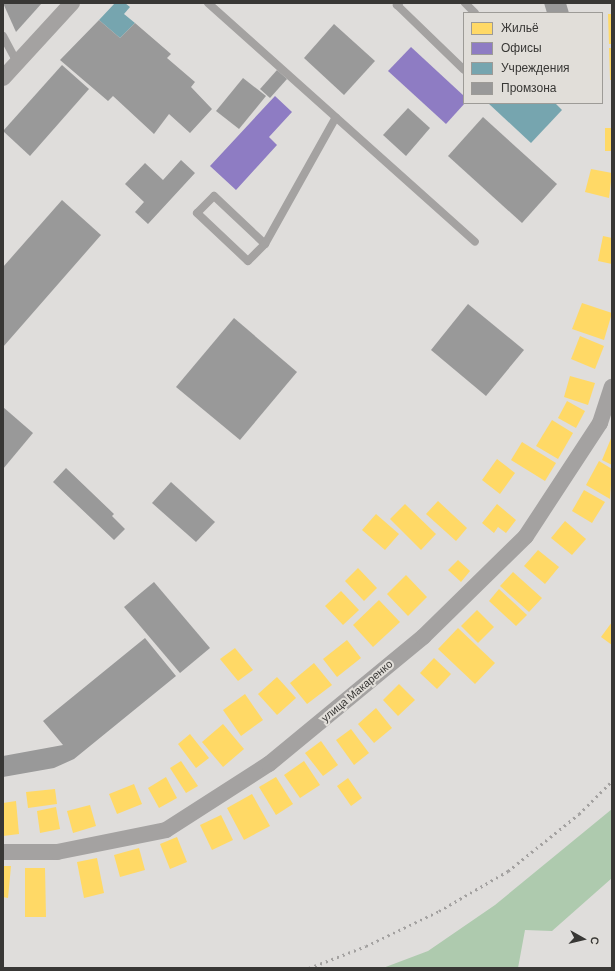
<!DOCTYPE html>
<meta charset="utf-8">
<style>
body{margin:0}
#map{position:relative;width:615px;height:971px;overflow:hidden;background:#dfdddb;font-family:"DM Sans",sans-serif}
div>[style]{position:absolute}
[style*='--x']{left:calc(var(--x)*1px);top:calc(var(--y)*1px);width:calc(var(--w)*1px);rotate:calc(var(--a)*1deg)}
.forest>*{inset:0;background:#aecaae}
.homes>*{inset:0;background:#ffd966}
.offices>*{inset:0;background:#8e7cc3}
.public>*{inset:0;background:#76a5af}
.industry>*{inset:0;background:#999}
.lane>*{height:8px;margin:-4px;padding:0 4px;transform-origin:4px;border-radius:4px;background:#a4a2a1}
.street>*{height:16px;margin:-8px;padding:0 8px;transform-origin:8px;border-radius:8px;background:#a4a2a1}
.rail>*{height:3px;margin-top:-1.5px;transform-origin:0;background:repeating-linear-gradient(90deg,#a3a1a0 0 2px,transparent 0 6px)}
span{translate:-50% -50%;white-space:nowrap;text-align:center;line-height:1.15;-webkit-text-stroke:4px #e1ded9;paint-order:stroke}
.street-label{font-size:11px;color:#383735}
.frame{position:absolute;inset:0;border:4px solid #383735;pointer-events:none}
.legend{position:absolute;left:463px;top:12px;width:140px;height:92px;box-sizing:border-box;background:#e1ded9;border:1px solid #9d9b97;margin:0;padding:5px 7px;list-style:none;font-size:12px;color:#383735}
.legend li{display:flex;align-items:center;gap:8px;height:20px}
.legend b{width:20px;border:1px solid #9d9b97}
.north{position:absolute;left:563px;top:919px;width:40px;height:40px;-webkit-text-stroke:3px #e1ded9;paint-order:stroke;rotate:98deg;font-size:11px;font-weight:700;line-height:16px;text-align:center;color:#383735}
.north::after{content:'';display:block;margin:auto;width:14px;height:18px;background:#383735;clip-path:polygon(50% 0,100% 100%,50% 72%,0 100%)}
</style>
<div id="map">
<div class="forest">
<div style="clip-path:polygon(612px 809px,612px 878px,552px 931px,525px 930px,518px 968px,383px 968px,428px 951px,495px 905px)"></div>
</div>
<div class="homes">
<div style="clip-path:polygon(608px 14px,612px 14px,612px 44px,609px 44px)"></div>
<div style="clip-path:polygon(609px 48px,612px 48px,612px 80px,610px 80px)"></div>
<div style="clip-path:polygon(605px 128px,612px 128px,612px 151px,605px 151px)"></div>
<div style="clip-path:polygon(591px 169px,612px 173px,609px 198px,585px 192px)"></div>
<div style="clip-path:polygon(603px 236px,612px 238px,612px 264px,598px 261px)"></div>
<div style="clip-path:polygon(582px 303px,612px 313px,604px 340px,572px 329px)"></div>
<div style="clip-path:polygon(580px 336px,604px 346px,595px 369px,571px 359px)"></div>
<div style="clip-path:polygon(570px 376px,595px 383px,588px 405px,564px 397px)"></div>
<div style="clip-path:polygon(567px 401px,585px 411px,576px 428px,558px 418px)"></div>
<div style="clip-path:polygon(552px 420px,573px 433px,558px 459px,536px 446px)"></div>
<div style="clip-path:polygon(612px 436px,612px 465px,602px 460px)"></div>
<div style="clip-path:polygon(522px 442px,556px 463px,545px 481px,511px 460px)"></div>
<div style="clip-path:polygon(497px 459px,515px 473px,500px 494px,482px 480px)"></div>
<div style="clip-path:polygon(599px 461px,612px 469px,610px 499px,586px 485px)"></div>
<div style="clip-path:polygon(584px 490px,605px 502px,592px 523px,572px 511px)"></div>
<div style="clip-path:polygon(438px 501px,467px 528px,456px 541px,426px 514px)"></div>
<div style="clip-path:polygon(405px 504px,436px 534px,421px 550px,390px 519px)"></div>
<div style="clip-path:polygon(497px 504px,516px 520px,506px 533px,498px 527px,494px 533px,482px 523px)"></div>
<div style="clip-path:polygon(376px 514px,399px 534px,385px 550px,362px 530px)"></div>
<div style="clip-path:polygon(565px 521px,586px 539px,572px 555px,551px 538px)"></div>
<div style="clip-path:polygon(538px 550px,559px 567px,545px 584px,524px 566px)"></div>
<div style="clip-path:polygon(458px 560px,470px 571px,461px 582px,448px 570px)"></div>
<div style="clip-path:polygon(358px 568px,377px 588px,364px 601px,345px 581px)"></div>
<div style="clip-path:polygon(513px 572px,542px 598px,529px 612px,500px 586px)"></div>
<div style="clip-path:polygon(406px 575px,427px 597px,408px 616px,387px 594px)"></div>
<div style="clip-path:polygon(499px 589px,527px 615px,516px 626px,489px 601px)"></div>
<div style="clip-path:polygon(341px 591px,359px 610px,343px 625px,325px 606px)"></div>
<div style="clip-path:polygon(379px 600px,400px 622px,373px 647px,353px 625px)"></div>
<div style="clip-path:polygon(477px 610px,494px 627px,478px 643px,461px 626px)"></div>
<div style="clip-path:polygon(612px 622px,612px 645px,601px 637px)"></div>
<div style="clip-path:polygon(458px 628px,495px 663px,475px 684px,438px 649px)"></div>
<div style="clip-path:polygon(347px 640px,361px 658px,337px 677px,323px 659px)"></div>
<div style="clip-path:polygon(235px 648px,253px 670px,238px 681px,220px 659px)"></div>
<div style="clip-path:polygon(434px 658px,451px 674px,437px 689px,420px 673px)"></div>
<div style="clip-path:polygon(314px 663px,332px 685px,307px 704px,290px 683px)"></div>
<div style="clip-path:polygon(277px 677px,296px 698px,277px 715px,258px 694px)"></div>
<div style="clip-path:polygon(399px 684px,415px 700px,398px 716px,383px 700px)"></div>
<div style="clip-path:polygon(245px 694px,263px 720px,241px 736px,223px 710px)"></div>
<div style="clip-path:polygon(376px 708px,392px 728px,374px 743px,358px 724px)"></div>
<div style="clip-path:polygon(223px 724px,244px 749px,223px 767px,202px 742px)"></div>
<div style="clip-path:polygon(351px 729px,369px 753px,354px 765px,336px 740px)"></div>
<div style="clip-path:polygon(190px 734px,209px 758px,196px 768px,178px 744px)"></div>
<div style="clip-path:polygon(321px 741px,338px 765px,323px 776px,305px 753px)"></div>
<div style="clip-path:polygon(181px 761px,198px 786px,186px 793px,170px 768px)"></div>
<div style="clip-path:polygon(304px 761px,320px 785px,300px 798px,284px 775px)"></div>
<div style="clip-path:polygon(166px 777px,177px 798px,159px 808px,148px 788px)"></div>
<div style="clip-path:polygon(276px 777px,293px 804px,276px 815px,259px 787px)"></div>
<div style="clip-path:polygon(348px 778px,362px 798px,351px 806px,337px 786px)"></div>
<div style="clip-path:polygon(134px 784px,142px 804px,117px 814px,109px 794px)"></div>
<div style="clip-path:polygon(55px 789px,57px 804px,28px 808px,26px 792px)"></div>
<div style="clip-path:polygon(252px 794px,270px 826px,244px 840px,227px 808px)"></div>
<div style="clip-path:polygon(16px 801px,19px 834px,3px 836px,3px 803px)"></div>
<div style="clip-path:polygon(90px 805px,96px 826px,73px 833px,67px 811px)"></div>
<div style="clip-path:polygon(56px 807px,60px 829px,40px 833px,37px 811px)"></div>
<div style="clip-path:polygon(221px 815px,233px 840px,212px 850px,200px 825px)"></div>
<div style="clip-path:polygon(177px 837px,187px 862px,170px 869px,160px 844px)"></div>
<div style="clip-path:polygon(139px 848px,145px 870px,120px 877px,114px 855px)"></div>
<div style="clip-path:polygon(97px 858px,104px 893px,84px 898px,77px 862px)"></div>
<div style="clip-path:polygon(3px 866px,11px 866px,8px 898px,3px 897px)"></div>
<div style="clip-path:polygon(25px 868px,45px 868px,46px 917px,25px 917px)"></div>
</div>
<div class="offices">
<div style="clip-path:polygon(411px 47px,464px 96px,465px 103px,446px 124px,388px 71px)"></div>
<div style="clip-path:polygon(275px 96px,292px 112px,269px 137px,277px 145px,236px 190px,210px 166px)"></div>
</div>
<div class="public">
<div style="clip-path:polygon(115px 3px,125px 3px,130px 7px,124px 14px,135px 23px,120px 38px,99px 20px)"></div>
<div style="clip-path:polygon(488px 103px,555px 103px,562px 110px,531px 143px)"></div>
</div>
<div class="industry">
<div style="clip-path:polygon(3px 3px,42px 3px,16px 32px)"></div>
<div style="clip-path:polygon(544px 3px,566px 3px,569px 13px,547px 13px)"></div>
<div style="clip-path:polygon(99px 20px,120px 38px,135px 23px,171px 54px,167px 58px,195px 82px,191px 87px,212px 109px,190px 133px,169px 114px,154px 134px,113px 96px,108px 101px,60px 60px)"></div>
<div style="clip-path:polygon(334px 24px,375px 61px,344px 95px,304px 58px)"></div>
<div style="clip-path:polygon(62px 65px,89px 89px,30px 156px,3px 131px)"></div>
<div style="clip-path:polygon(277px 70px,287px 79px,270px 98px,260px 89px)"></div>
<div style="clip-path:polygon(243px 78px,266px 96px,239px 129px,216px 111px)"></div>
<div style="clip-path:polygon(408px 108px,430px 128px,406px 156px,383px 135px)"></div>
<div style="clip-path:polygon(483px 117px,557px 184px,522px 223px,448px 156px)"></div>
<div style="clip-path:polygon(181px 160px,195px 173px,148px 224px,135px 212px,144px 202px,125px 184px,145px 163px,163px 180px)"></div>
<div style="clip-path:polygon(62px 200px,101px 235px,3px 347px,3px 267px)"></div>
<div style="clip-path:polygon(468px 304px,524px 350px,486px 396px,431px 350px)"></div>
<div style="clip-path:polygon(234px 318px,297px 372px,240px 440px,176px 387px)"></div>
<div style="clip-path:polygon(3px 407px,33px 433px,3px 469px)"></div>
<div style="clip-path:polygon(66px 468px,114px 514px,112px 516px,125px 529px,114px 540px,53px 482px)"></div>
<div style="clip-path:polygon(171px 482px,215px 522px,196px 542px,152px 503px)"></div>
<div style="clip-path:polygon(154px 582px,210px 648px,180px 673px,124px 607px)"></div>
<div style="clip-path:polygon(145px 638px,176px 676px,74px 759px,54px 768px,3px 777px,3px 756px,63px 745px,43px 721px)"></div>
</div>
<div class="lane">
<div style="--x:208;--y:3;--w:358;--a:41.8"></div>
<div style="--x:399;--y:3;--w:3;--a:135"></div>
<div style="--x:397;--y:5;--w:93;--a:44.1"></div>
<div style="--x:465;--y:3;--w:14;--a:45"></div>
<div style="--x:3;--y:36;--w:30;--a:62"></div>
<div style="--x:265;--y:244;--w:70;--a:-136.7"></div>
<div style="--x:214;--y:196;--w:24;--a:135"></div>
<div style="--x:197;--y:213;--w:70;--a:43.3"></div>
<div style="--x:248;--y:261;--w:24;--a:-45"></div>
<div style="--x:265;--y:244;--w:145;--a:-60.8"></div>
</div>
<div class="street">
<div style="--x:3;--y:78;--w:102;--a:-47.4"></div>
<div style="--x:3;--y:852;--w:54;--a:0"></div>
<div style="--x:57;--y:852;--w:111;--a:-11.4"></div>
<div style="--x:166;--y:830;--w:122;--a:-32.7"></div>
<div style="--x:269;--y:764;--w:200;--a:-39.5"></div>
<div style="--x:423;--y:637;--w:144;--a:-44.4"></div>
<div style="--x:526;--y:536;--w:135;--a:-56.8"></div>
<div style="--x:600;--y:423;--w:38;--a:-72"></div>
</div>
<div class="rail">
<div style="--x:309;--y:968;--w:61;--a:-21.1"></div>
<div style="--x:366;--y:946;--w:81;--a:-25.6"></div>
<div style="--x:439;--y:911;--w:80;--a:-30.1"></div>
<div style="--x:508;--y:871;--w:91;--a:-38.8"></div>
<div style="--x:579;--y:814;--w:47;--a:-45"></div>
</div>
<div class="street-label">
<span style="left:357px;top:691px;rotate:-40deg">улица Макаренко</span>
</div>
<div class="frame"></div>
<ul class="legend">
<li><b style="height:11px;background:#ffd966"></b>Жильё</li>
<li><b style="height:11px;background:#8e7cc3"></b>Офисы</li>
<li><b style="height:11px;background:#76a5af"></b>Учреждения</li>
<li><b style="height:11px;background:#999"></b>Промзона</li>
</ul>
<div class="north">С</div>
</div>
